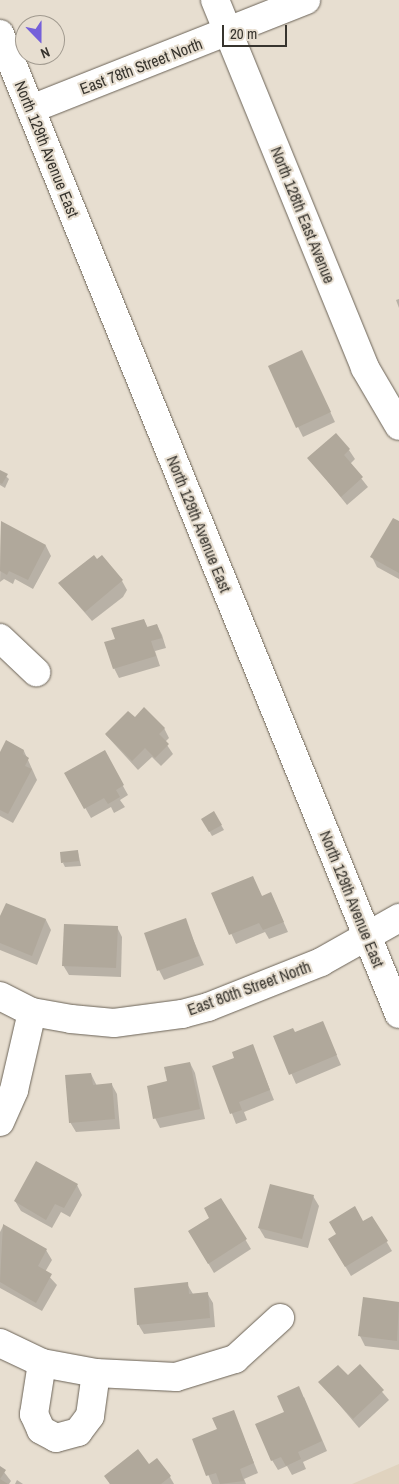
<!DOCTYPE html>
<style>
body{margin:0}
#map{position:relative;width:399px;height:1484px;overflow:hidden;background:#e7ded0;font-family:"Archivo Narrow",sans-serif}
div>[style]{position:absolute}
[style*='--x']{left:calc(var(--x)*1px);top:calc(var(--y)*1px);width:calc(var(--w)*1px);rotate:calc(var(--a)*1deg)}
.built>*{inset:0;background:#e0d3bf}
.shadow>*{inset:0;background:#0003}
.building>*{inset:0;background:#b0a89b}
.roads{filter:drop-shadow(0 0 1px #6b6357) drop-shadow(0 0 1px #6b6357)}
.minor>*{height:28px;margin:-14px;padding:0 14px;transform-origin:14px;border-radius:14px;background:#fff}
.major>*{height:28px;margin:-14px;padding:0 14px;transform-origin:14px;border-radius:14px;background:#fff}
span{translate:-50% -50%;white-space:nowrap;text-align:center;line-height:1.15;-webkit-text-stroke:4px #e7ded0;paint-order:stroke}
.street-label{font-size:16px;color:#37342e}
.north{position:absolute;left:15px;top:15px;width:50px;height:50px;box-sizing:border-box;background:#e7ded0;border:1px solid #a19a8f;border-radius:50%;rotate:158deg;font-size:14px;font-weight:700;line-height:20px;text-align:center;color:#37342e}
.north::after{content:'';display:block;margin:auto;width:18px;height:22px;background:#7560da;clip-path:polygon(50% 0,100% 100%,50% 72%,0 100%)}
.scale{position:absolute;left:222px;top:25px;width:65px;height:22px;box-sizing:border-box;border:2px solid #37342e;border-top:0;padding-left:6px;font-size:15px;line-height:18px;white-space:nowrap;color:#37342e;-webkit-text-stroke:4px #e7ded0;paint-order:stroke}
</style>
<div id="map">
<div class="built">
<div style="clip-path:polygon(399px 1464px,399px 1484px,352px 1484px)"></div>
</div>
<div class="shadow">
<div style="clip-path:polygon(399px 299px,399px 308px,396px 300px)"></div>
<div style="clip-path:polygon(302px 352px,335px 422px,303px 437px,298px 427px)"></div>
<div style="clip-path:polygon(349px 450px,355px 459px,350px 464px,368px 487px,347px 505px,309px 458px)"></div>
<div style="clip-path:polygon(0 471px,9px 479px,5px 488px,0 485px)"></div>
<div style="clip-path:polygon(1px 523px,46px 546px,51px 556px,33px 589px,15px 579px,13px 584px,4px 579px,0 582px)"></div>
<div style="clip-path:polygon(399px 523px,399px 579px,377px 567px,372px 557px)"></div>
<div style="clip-path:polygon(122px 581px,127px 590px,123px 597px,92px 621px,59px 583px)"></div>
<div style="clip-path:polygon(144px 620px,148px 628px,157px 625px,162px 635px,166px 648px,155px 651px,160px 666px,119px 678px,114px 668px,116px 640px)"></div>
<div style="clip-path:polygon(135px 719px,164px 728px,169px 738px,165px 742px,173px 754px,161px 766px,152px 757px,138px 770px,106px 735px)"></div>
<div style="clip-path:polygon(24px 751px,37px 780px,13px 823px,0 816px,0 754px)"></div>
<div style="clip-path:polygon(104px 752px,128px 795px,120px 800px,125px 807px,114px 813px,111px 807px,91px 818px,66px 774px)"></div>
<div style="clip-path:polygon(214px 813px,224px 830px,212px 836px,203px 820px)"></div>
<div style="clip-path:polygon(78px 852px,81px 866px,65px 867px,63px 863px)"></div>
<div style="clip-path:polygon(252px 877px,262px 897px,271px 894px,288px 932px,269px 939px,265px 932px,236px 944px,213px 894px)"></div>
<div style="clip-path:polygon(7px 905px,46px 920px,51px 930px,37px 965px,0 950px,0 917px)"></div>
<div style="clip-path:polygon(185px 920px,204px 965px,164px 980px,159px 970px)"></div>
<div style="clip-path:polygon(117px 927px,122px 937px,121px 977px,69px 975px,63px 965px)"></div>
<div style="clip-path:polygon(322px 1022px,341px 1065px,296px 1084px,275px 1037px,295px 1034px)"></div>
<div style="clip-path:polygon(252px 1045px,274px 1100px,244px 1112px,247px 1120px,236px 1124px,214px 1067px,236px 1059px)"></div>
<div style="clip-path:polygon(190px 1063px,195px 1073px,205px 1119px,160px 1128px,155px 1118px)"></div>
<div style="clip-path:polygon(91px 1074px,97px 1086px,112px 1085px,117px 1094px,120px 1129px,76px 1132px,70px 1122px)"></div>
<div style="clip-path:polygon(77px 1185px,82px 1195px,70px 1217px,61px 1212px,52px 1228px,21px 1211px,15px 1201px)"></div>
<div style="clip-path:polygon(313px 1196px,319px 1206px,308px 1248px,265px 1238px,259px 1228px)"></div>
<div style="clip-path:polygon(221px 1199px,251px 1249px,214px 1273px,195px 1241px)"></div>
<div style="clip-path:polygon(372px 1217px,392px 1251px,351px 1276px,329px 1239px)"></div>
<div style="clip-path:polygon(3px 1226px,46px 1250px,52px 1260px,45px 1272px,57px 1285px,42px 1311px,0 1288px,0 1232px)"></div>
<div style="clip-path:polygon(187px 1284px,193px 1294px,207px 1293px,213px 1303px,215px 1327px,144px 1334px,138px 1324px)"></div>
<div style="clip-path:polygon(364px 1299px,399px 1303px,399px 1350px,365px 1346px,360px 1336px)"></div>
<div style="clip-path:polygon(360px 1366px,389px 1400px,359px 1428px,320px 1382px,348px 1377px)"></div>
<div style="clip-path:polygon(304px 1397px,327px 1451px,303px 1462px,306px 1469px,292px 1475px,287px 1466px,278px 1470px,272px 1460px,285px 1412px)"></div>
<div style="clip-path:polygon(233px 1411px,258px 1473px,244px 1479px,246px 1484px,212px 1484px,194px 1439px,218px 1430px)"></div>
<div style="clip-path:polygon(0 1467px,11px 1481px,9px 1484px,0 1484px)"></div>
<div style="clip-path:polygon(106px 1477px,170px 1477px,174px 1484px,110px 1484px)"></div>
<div style="clip-path:polygon(17px 1480px,23px 1484px,15px 1484px)"></div>
</div>
<div class="building">
<div style="clip-path:polygon(302px 350px,331px 412px,296px 428px,268px 366px)"></div>
<div style="clip-path:polygon(336px 433px,350px 449px,344px 455px,363px 477px,341px 497px,307px 458px)"></div>
<div style="clip-path:polygon(0 470px,8px 474px,2px 484px,0 483px)"></div>
<div style="clip-path:polygon(393px 518px,399px 521px,399px 573px,370px 557px)"></div>
<div style="clip-path:polygon(1px 521px,46px 545px,28px 580px,9px 571px,7px 575px,0 571px)"></div>
<div style="clip-path:polygon(94px 555px,97px 559px,102px 555px,123px 580px,85px 612px,58px 583px)"></div>
<div style="clip-path:polygon(144px 619px,147px 627px,157px 624px,162px 638px,151px 641px,156px 656px,113px 669px,104px 642px,115px 639px,111px 628px)"></div>
<div style="clip-path:polygon(144px 707px,165px 728px,159px 734px,169px 744px,155px 758px,145px 748px,132px 761px,105px 734px,128px 711px,135px 717px)"></div>
<div style="clip-path:polygon(6px 740px,24px 750px,23px 754px,29px 758px,25px 766px,32px 769px,8px 814px,0 810px,0 752px)"></div>
<div style="clip-path:polygon(105px 750px,124px 785px,116px 790px,120px 797px,108px 804px,104px 798px,84px 809px,64px 773px)"></div>
<div style="clip-path:polygon(214px 811px,222px 825px,209px 832px,201px 819px)"></div>
<div style="clip-path:polygon(78px 850px,79px 861px,61px 863px,60px 852px)"></div>
<div style="clip-path:polygon(253px 876px,262px 896px,271px 892px,284px 922px,263px 930px,259px 923px,229px 935px,211px 893px)"></div>
<div style="clip-path:polygon(6px 903px,46px 919px,32px 956px,0 943px,0 916px)"></div>
<div style="clip-path:polygon(186px 918px,199px 956px,157px 971px,144px 933px)"></div>
<div style="clip-path:polygon(64px 924px,118px 926px,116px 968px,62px 966px)"></div>
<div style="clip-path:polygon(323px 1021px,337px 1055px,289px 1075px,273px 1036px,293px 1028px,295px 1032px)"></div>
<div style="clip-path:polygon(253px 1044px,270px 1090px,239px 1102px,242px 1110px,230px 1114px,212px 1066px,234px 1058px,232px 1052px)"></div>
<div style="clip-path:polygon(190px 1062px,200px 1109px,153px 1119px,147px 1086px,167px 1081px,164px 1067px)"></div>
<div style="clip-path:polygon(91px 1073px,93px 1085px,112px 1083px,115px 1119px,69px 1123px,65px 1075px)"></div>
<div style="clip-path:polygon(36px 1161px,78px 1184px,64px 1208px,55px 1204px,46px 1220px,14px 1201px)"></div>
<div style="clip-path:polygon(270px 1184px,314px 1195px,302px 1239px,258px 1228px)"></div>
<div style="clip-path:polygon(221px 1198px,247px 1239px,208px 1264px,188px 1231px,209px 1218px,204px 1208px)"></div>
<div style="clip-path:polygon(355px 1206px,363px 1221px,372px 1216px,388px 1241px,345px 1267px,328px 1239px,336px 1234px,329px 1222px)"></div>
<div style="clip-path:polygon(3px 1224px,47px 1249px,38px 1266px,52px 1274px,36px 1303px,0 1282px)"></div>
<div style="clip-path:polygon(188px 1282px,189px 1294px,208px 1292px,210px 1318px,137px 1325px,134px 1288px)"></div>
<div style="clip-path:polygon(363px 1297px,399px 1302px,397px 1341px,358px 1336px)"></div>
<div style="clip-path:polygon(360px 1364px,384px 1390px,353px 1419px,318px 1382px,338px 1365px,348px 1375px)"></div>
<div style="clip-path:polygon(299px 1386px,322px 1441px,298px 1452px,301px 1459px,286px 1466px,281px 1457px,271px 1461px,255px 1424px,284px 1412px,277px 1396px)"></div>
<div style="clip-path:polygon(234px 1410px,254px 1463px,240px 1469px,244px 1481px,220px 1484px,216px 1473px,206px 1476px,192px 1439px,217px 1429px,212px 1418px)"></div>
<div style="clip-path:polygon(138px 1449px,149px 1464px,157px 1458px,171px 1476px,161px 1484px,110px 1484px,104px 1476px)"></div>
<div style="clip-path:polygon(0 1466px,6px 1470px,0 1479px,8px 1484px,0 1484px)"></div>
</div>
<div class="roads">
<div class="minor">
<div style="--x:215;--y:0;--w:397;--a:67.8"></div>
<div style="--x:365;--y:368;--w:67;--a:59.6"></div>
<div style="--x:31;--y:109;--w:296;--a:-21.6"></div>
<div style="--x:0;--y:638;--w:50;--a:43.4"></div>
<div style="--x:0;--y:996;--w:36;--a:27"></div>
<div style="--x:32;--y:1012;--w:40;--a:10"></div>
<div style="--x:71;--y:1019;--w:43;--a:5.3"></div>
<div style="--x:114;--y:1023;--w:69;--a:-7.5"></div>
<div style="--x:182;--y:1014;--w:27;--a:-15"></div>
<div style="--x:208;--y:1007;--w:122;--a:-21.7"></div>
<div style="--x:321;--y:962;--w:90;--a:-29.4"></div>
<div style="--x:0;--y:1122;--w:35;--a:-66"></div>
<div style="--x:14;--y:1090;--w:80;--a:-77"></div>
<div style="--x:0;--y:1343;--w:47;--a:25.5"></div>
<div style="--x:42;--y:1363;--w:55;--a:10.5"></div>
<div style="--x:96;--y:1373;--w:80;--a:2.9"></div>
<div style="--x:176;--y:1377;--w:62;--a:-17"></div>
<div style="--x:235;--y:1359;--w:61;--a:-42.3"></div>
<div style="--x:42;--y:1363;--w:52;--a:98.9"></div>
<div style="--x:34;--y:1414;--w:17;--a:66"></div>
<div style="--x:41;--y:1430;--w:17;--a:28"></div>
<div style="--x:56;--y:1438;--w:23;--a:-15"></div>
<div style="--x:78;--y:1432;--w:20;--a:-53"></div>
<div style="--x:90;--y:1416;--w:43;--a:-82.1"></div>
</div>
<div class="major">
<div style="--x:0;--y:34;--w:1058;--a:67.85"></div>
</div>
</div>
<div class="street-label">
<span style="left:141px;top:66px;rotate:-21deg">East 78th Street North</span>
<span style="left:47px;top:149px;rotate:68deg">North 129th Avenue East</span>
<span style="left:303px;top:215px;rotate:68deg">North 128th East Avenue</span>
<span style="left:199px;top:524px;rotate:68deg">North 129th Avenue East</span>
<span style="left:352px;top:899px;rotate:68deg">North 129th Avenue East</span>
<span style="left:249px;top:988px;rotate:-20deg">East 80th Street North</span>
</div>
<div class="north">N</div>
<div class="scale">20 m</div>
</div>
